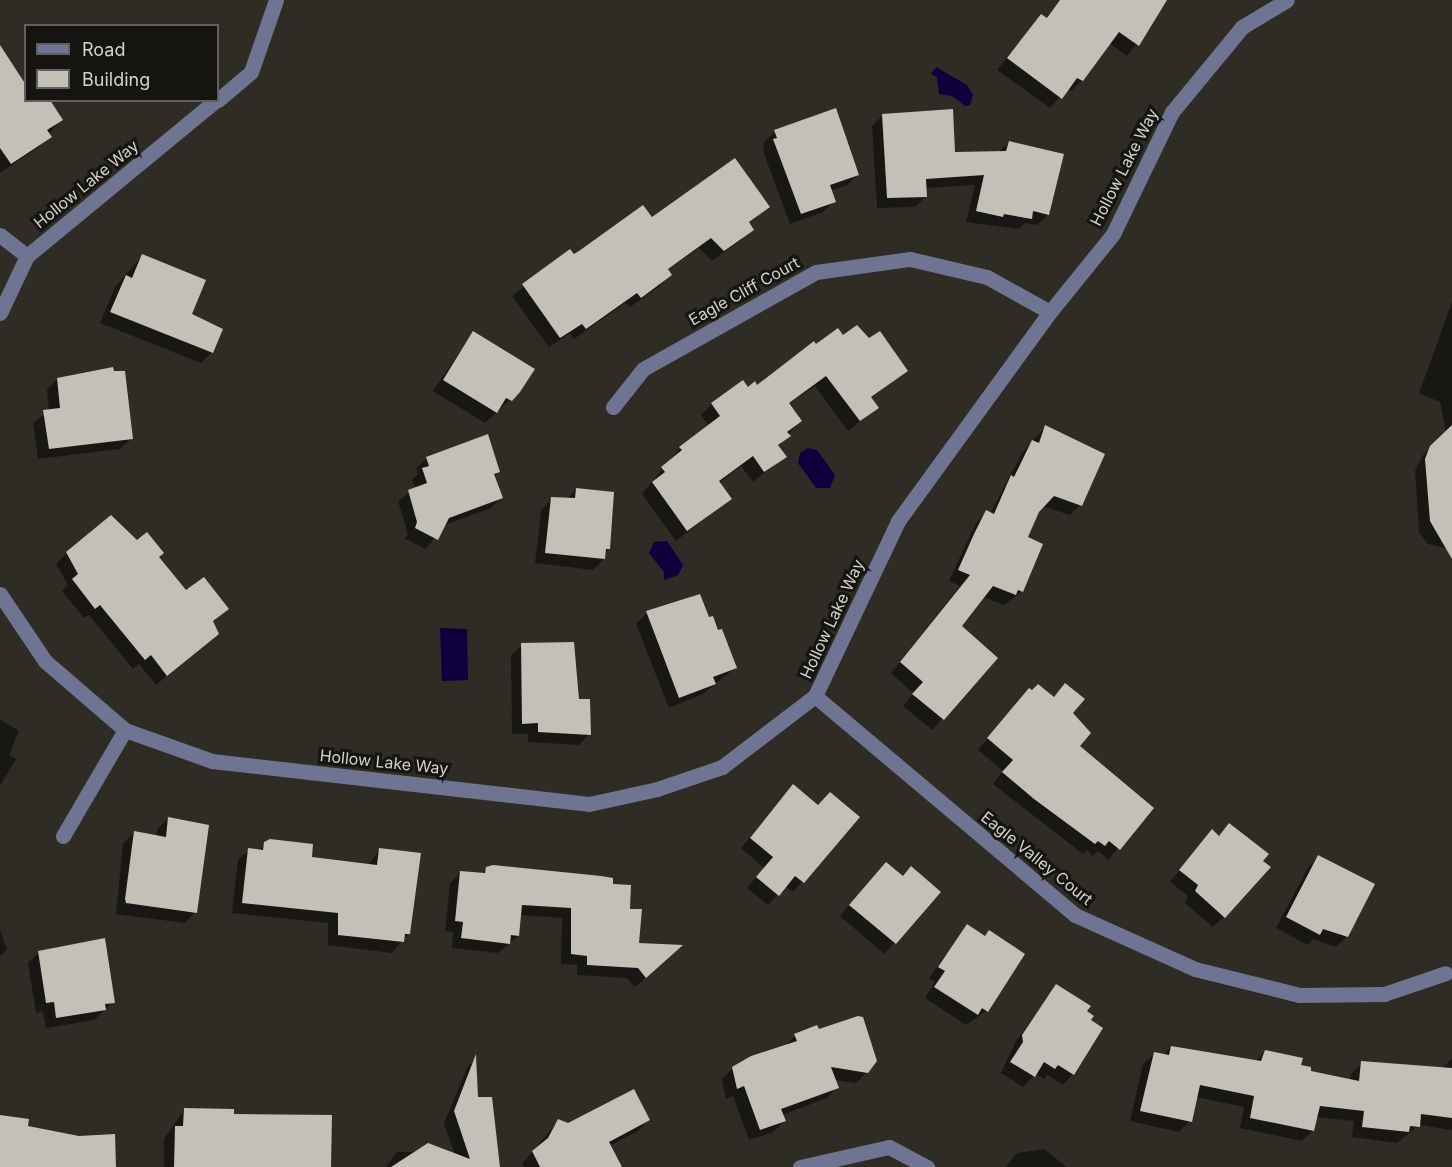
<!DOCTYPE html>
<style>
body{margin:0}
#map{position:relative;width:1452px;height:1167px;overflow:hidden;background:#2e2c24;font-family:Inter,sans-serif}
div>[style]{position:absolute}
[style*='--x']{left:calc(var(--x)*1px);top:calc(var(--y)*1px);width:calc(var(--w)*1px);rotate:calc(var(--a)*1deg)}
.water>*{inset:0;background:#0d003d}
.shadow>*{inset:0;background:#0007}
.building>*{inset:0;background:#c3c0b7}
.minor>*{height:15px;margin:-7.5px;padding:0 7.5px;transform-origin:7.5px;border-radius:7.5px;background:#707493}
span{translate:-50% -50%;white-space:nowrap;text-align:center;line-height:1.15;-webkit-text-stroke:6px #151411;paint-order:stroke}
.street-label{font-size:16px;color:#d3d2cd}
.legend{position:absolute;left:24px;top:24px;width:195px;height:78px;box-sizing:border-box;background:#151411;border:2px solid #61605c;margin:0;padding:8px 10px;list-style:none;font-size:18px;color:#d3d2cd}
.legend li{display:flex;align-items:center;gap:12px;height:30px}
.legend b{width:30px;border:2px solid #61605c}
</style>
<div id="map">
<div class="water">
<div style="clip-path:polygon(936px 67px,967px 85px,973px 95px,970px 105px,965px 106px,952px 96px,939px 94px,937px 77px,931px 74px)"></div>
<div style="clip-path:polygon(808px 448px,817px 450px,835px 475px,830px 488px,816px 488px,798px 463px,800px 453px)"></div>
<div style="clip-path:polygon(667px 541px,683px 565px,678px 575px,664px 580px,664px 572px,649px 553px,654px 542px)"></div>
<div style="clip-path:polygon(440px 628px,467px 629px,468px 680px,442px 681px)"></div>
</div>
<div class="shadow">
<div style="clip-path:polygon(1076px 0,1162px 0,1151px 20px,1154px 23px,1127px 56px,1109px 43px,1082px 80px,1071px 91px,1067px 89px,1050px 108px,997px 70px,1041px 16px,1046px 19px)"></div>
<div style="clip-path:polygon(0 48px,21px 81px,26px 81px,26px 100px,60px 120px,39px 147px,0 173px)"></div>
<div style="clip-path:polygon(883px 115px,954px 154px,998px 153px,1009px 142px,1048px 215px,1037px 225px,1025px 223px,1019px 229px,966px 222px,975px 185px,925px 188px,926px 196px,915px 207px,877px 208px,872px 126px)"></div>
<div style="clip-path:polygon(775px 132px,858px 175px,847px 185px,830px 191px,834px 201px,823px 212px,790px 224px,763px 151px,764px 142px)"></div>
<div style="clip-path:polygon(768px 207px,748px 224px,752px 230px,741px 240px,712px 261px,699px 248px,667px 270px,670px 275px,660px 286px,630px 307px,625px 303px,574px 339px,570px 333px,549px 347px,512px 296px,570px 251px,573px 256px,651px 219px)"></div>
<div style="clip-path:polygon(142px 256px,190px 315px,212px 352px,201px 363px,100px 323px,115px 287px)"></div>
<div style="clip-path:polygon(1452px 302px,1452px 550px,1428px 544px,1419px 532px,1415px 471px,1423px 455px,1446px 433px,1440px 402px,1419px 393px)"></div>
<div style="clip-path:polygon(473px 333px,519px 391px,485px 423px,433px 391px)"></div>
<div style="clip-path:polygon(843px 337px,906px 371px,870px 399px,877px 407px,848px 431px,815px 386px,788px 404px,800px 421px,778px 447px,785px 456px,753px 482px,741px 466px,719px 483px,730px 499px,676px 541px,642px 494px,680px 448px,709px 426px,701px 415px,712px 404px,757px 387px,816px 346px)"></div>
<div style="clip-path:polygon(57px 379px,131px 439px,120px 449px,38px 459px,33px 423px,49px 411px,47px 390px)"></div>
<div style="clip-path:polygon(1045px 427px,1080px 505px,1070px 515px,1042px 506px,1026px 538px,1041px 545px,1021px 592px,1004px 605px,983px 597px,960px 626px,996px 658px,932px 730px,903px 706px,913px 693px,891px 673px,960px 586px,949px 581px,976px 523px,986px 512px,990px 514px,1022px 453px)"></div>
<div style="clip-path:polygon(427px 458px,498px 472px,494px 477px,501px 498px,491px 508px,444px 525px,426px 549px,405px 539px,408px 534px,398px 501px,416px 488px,412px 480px,418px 474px,416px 468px)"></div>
<div style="clip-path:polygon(576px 489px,608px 549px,604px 559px,593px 570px,535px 563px,541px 510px,552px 499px,566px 500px)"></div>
<div style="clip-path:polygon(137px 542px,186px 592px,227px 609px,212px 623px,217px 634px,156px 685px,139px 664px,133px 669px,89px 615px,84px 618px,62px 591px,68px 585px,56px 564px,67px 553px)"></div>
<div style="clip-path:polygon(647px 613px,709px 619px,735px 668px,703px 694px,669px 708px,636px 624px)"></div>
<div style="clip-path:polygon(522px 645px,577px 700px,589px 734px,579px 745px,528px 742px,528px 734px,512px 734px,511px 655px)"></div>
<div style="clip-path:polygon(1066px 685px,1078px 746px,1152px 808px,1108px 860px,1098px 851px,1093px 856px,1087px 850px,1083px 854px,993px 784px,1003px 771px,978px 750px,1019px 700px,1053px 698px)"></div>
<div style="clip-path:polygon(0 719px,19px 731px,9px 755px,16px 759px,0 786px)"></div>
<div style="clip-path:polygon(793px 786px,817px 806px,858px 817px,793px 892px,785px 886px,768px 905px,747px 888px,764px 868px,741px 848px)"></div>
<div style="clip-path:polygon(168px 819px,195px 912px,185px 923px,116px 914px,123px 844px,134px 833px,157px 837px,157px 829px)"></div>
<div style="clip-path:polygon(1229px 825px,1224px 916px,1213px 927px,1185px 903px,1188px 896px,1170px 882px,1212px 831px,1218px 837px)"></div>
<div style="clip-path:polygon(265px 844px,311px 858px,368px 865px,380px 849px,409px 933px,392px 953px,328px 945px,328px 923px,232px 913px,238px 860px,249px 850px,258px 851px)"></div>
<div style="clip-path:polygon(1318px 857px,1347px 936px,1336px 947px,1313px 939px,1308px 945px,1276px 928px,1308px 868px)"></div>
<div style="clip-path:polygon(487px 868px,611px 886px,629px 910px,638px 944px,671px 955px,635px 987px,627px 978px,577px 975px,577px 965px,561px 964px,562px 918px,520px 915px,518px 936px,498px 953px,452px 948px,453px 932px,445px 931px,450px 883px,461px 872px,481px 874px)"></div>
<div style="clip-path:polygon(876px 874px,902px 877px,939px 892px,884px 954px,840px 916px)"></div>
<div style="clip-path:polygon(967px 926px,984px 937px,989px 932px,986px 1011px,966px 1025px,925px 998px,935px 982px,929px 978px)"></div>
<div style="clip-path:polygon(0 930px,7px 950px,0 956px)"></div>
<div style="clip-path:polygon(39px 952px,113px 1002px,94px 1020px,46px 1028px,43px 1012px,36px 1013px,28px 963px)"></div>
<div style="clip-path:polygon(1056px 986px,1085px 1012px,1073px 1074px,1063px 1085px,1048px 1075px,1044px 1079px,1035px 1074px,1023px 1087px,1001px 1073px,1016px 1041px)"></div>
<div style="clip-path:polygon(818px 1030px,867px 1072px,856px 1083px,834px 1080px,837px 1087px,827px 1098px,782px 1115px,784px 1121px,773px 1132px,749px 1140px,733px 1096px,726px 1099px,722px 1079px,733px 1068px,784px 1047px,795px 1036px)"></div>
<div style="clip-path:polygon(1171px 1048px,1255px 1062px,1265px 1052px,1309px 1072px,1350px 1080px,1351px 1074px,1362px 1063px,1442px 1068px,1452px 1059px,1452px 1130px,1419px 1125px,1397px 1143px,1352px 1137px,1354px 1121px,1316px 1117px,1313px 1130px,1302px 1141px,1240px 1128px,1244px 1107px,1196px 1097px,1190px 1121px,1179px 1132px,1130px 1121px,1143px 1064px,1154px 1054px,1163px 1055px)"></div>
<div style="clip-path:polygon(477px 1058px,477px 1099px,497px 1167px,386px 1167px,397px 1152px,413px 1152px,428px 1145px,455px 1155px,444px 1123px,468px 1066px)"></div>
<div style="clip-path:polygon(184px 1110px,329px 1167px,164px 1167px,164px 1139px)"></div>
<div style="clip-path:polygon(648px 1120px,638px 1131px,609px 1146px,620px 1167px,524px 1167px,522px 1164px,558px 1121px,568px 1125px)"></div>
<div style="clip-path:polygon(1044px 1149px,1067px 1167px,1006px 1167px,1017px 1153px)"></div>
</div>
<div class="building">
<div style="clip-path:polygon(1060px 0,1167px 0,1139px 46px,1119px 32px,1083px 81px,1077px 78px,1062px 99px,1007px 58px,1041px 14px,1047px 18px)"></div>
<div style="clip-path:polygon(0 45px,26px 85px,26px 100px,50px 100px,63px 120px,47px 130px,52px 137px,11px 164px,0 148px)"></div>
<div style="clip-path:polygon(836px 108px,859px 175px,830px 185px,836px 202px,801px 214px,773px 139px,777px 138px,774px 130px)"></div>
<div style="clip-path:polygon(953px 109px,955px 152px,1006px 151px,1009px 141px,1064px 154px,1049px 215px,1033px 211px,1032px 219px,1004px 214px,1003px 217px,976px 211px,984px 175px,926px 179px,927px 197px,887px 198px,882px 114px)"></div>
<div style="clip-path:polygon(735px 158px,770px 207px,749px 222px,754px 230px,724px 251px,711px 238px,668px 269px,672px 275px,641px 298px,637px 293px,586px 329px,582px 324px,560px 338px,522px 284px,570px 249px,574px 254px,579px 251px,643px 205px,652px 217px)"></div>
<div style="clip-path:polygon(142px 254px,206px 280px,192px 314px,223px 329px,213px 353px,110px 312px,126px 275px,132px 278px)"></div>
<div style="clip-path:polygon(857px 325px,869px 338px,880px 331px,908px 371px,871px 397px,879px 408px,860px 421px,826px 376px,789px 403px,802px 421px,787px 432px,791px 436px,778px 445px,787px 457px,764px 472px,753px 456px,719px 481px,732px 499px,687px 531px,652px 482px,665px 472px,661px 467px,682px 450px,679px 447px,720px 416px,711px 403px,743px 380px,748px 387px,755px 381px,757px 385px,814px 341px,816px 344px,838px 328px,843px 335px)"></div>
<div style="clip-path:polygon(473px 331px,535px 369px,520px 392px,512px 401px,506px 398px,497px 413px,443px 380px)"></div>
<div style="clip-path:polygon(113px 367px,114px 371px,125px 371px,133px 439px,49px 449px,43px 410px,60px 408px,57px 378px)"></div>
<div style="clip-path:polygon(1045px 425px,1105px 454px,1082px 506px,1054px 496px,1039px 512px,1028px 537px,1043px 544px,1023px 592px,1018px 590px,1016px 595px,993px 586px,962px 626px,998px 658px,944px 720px,912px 694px,923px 682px,900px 662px,970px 575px,958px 570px,974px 534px,986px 510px,994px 514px,1011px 475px,1014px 477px,1032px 440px,1039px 443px)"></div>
<div style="clip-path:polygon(1452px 425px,1452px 559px,1430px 521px,1425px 459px,1430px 446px)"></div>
<div style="clip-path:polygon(488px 434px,500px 472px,494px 474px,503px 498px,449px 518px,438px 540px,415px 528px,417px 522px,408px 490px,427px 483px,422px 468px,429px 466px,426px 457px)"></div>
<div style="clip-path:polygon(576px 488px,614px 492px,610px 549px,606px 549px,605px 559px,545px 553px,551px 497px,575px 498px)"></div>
<div style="clip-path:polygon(111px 515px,137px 540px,147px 532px,164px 553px,159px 557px,186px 590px,204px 577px,229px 609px,213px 621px,219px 634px,167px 676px,151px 655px,145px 660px,100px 605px,95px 609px,72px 579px,78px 574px,66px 552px)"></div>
<div style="clip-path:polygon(700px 594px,709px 617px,713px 616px,718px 630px,722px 629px,737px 668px,713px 677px,716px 684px,679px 698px,646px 611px)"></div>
<div style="clip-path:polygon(574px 642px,579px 699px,590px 699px,591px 735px,538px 732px,538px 723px,522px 724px,521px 643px)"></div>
<div style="clip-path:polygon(1065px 683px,1085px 699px,1073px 713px,1091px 733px,1080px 746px,1154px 808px,1120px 850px,1109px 841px,1105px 846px,1098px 841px,1095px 844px,1034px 799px,1002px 772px,1013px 760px,987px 738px,1029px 688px,1032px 690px,1038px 684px,1054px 697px)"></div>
<div style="clip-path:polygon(793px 784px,818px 805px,830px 792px,860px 817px,804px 883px,795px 876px,779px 896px,756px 877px,773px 857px,750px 838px)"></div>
<div style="clip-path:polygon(168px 817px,209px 825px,197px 913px,126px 903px,125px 899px,134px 831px,166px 837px)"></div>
<div style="clip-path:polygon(1229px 823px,1269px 854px,1263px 861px,1271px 867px,1225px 918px,1195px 891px,1198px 885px,1179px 870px,1212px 829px,1219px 836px)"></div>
<div style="clip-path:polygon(270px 839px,313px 844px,312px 857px,377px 865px,379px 848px,421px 853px,410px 934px,405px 934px,404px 942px,338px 935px,338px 913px,242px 903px,248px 848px,263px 850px,264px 842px)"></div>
<div style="clip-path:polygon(1318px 855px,1375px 884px,1348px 937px,1323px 929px,1320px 935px,1286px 917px)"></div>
<div style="clip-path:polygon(886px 862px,903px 876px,911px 866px,941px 892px,896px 944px,849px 905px)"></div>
<div style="clip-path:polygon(493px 865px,601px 876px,613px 878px,613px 884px,631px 885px,630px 909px,642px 909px,639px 943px,683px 945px,646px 978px,638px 968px,587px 965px,587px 956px,571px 954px,571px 908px,522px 905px,519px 936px,511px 935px,510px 944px,461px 938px,463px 922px,455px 921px,460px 871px,485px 873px,486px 867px)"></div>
<div style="clip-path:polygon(967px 924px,985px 936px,989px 930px,1025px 954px,988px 1012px,982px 1008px,978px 1015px,934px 987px,945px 971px,938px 967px)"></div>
<div style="clip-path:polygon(105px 938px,115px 1003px,105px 1004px,106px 1010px,56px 1018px,54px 1002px,46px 1003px,38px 951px)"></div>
<div style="clip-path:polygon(1056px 984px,1091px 1006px,1087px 1011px,1094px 1016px,1091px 1020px,1103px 1028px,1074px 1075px,1058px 1065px,1055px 1069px,1044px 1062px,1035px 1077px,1010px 1062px,1023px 1042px,1022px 1035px)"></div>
<div style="clip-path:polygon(858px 1016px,863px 1017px,877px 1061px,868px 1073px,831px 1067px,839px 1088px,781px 1109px,786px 1121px,760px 1130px,744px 1086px,737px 1089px,732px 1067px,751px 1056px,797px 1041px,794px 1034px,817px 1025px,819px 1029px)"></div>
<div style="clip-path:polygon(1171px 1046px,1261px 1061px,1265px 1050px,1303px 1058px,1301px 1065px,1311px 1067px,1311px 1071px,1359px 1081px,1361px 1061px,1452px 1068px,1452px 1118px,1421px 1114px,1420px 1127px,1410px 1126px,1409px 1132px,1362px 1127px,1364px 1111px,1320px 1106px,1314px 1131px,1250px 1118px,1254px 1096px,1200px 1085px,1192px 1122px,1140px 1111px,1154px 1052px,1169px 1055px)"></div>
<div style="clip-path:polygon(476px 1054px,478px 1097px,492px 1097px,500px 1167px,391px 1167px,428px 1143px,470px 1159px,454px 1111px)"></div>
<div style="clip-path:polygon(634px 1089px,650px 1120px,609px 1142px,622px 1167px,540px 1167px,532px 1151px,548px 1138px,558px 1119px,568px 1123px)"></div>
<div style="clip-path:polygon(184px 1108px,234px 1109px,234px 1114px,332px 1115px,331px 1167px,174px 1167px,175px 1126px,183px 1126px)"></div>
<div style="clip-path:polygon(0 1115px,29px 1119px,28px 1126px,79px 1136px,115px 1134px,116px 1167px,0 1167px)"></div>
</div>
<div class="minor">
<div style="--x:218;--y:100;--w:43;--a:-40.3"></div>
<div style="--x:251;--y:72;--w:76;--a:-70.9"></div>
<div style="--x:0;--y:235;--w:34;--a:38"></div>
<div style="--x:0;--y:313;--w:63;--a:-64.7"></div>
<div style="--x:27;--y:256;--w:245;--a:-39.5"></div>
<div style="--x:613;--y:407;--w:48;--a:-51.7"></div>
<div style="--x:643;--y:369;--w:198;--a:-29.3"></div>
<div style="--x:816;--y:272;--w:95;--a:-7.9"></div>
<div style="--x:910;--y:259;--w:79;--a:13.2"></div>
<div style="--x:987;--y:277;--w:72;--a:29.1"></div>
<div style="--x:0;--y:594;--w:81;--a:56.1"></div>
<div style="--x:45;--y:661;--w:106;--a:40.8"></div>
<div style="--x:125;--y:730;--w:92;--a:19.6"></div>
<div style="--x:212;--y:761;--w:379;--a:6.5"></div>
<div style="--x:589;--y:804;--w:70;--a:-12.4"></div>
<div style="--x:657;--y:789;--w:69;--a:-18.7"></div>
<div style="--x:722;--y:767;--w:117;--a:-37.4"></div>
<div style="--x:815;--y:696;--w:194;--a:-64.6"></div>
<div style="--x:898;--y:521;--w:258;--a:-54"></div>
<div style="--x:1050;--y:312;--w:100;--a:-51.1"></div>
<div style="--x:1113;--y:234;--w:136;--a:-64.2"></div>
<div style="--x:1172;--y:112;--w:110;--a:-50.5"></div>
<div style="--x:1242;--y:27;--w:52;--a:-31"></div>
<div style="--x:815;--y:696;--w:340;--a:40.1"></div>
<div style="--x:1075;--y:915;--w:132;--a:24.2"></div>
<div style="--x:1195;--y:969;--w:107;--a:14"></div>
<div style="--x:1299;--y:995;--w:85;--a:-0.7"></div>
<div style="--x:1384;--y:994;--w:65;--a:-18.7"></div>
<div style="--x:63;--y:836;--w:123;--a:-59.7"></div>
<div style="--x:800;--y:1167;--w:91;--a:-12.7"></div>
<div style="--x:889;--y:1147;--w:43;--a:27.8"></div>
</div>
<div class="street-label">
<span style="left:1124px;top:167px;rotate:-63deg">Hollow Lake Way</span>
<span style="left:86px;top:184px;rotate:-39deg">Hollow Lake Way</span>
<span style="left:744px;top:291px;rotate:-29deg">Eagle Cliff Court</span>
<span style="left:832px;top:619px;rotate:-65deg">Hollow Lake Way</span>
<span style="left:384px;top:762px;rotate:6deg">Hollow Lake Way</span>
<span style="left:1037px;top:858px;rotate:39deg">Eagle Valley Court</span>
</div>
<ul class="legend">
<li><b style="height:8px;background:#707493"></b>Road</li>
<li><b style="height:16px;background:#c3c0b7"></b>Building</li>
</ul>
</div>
